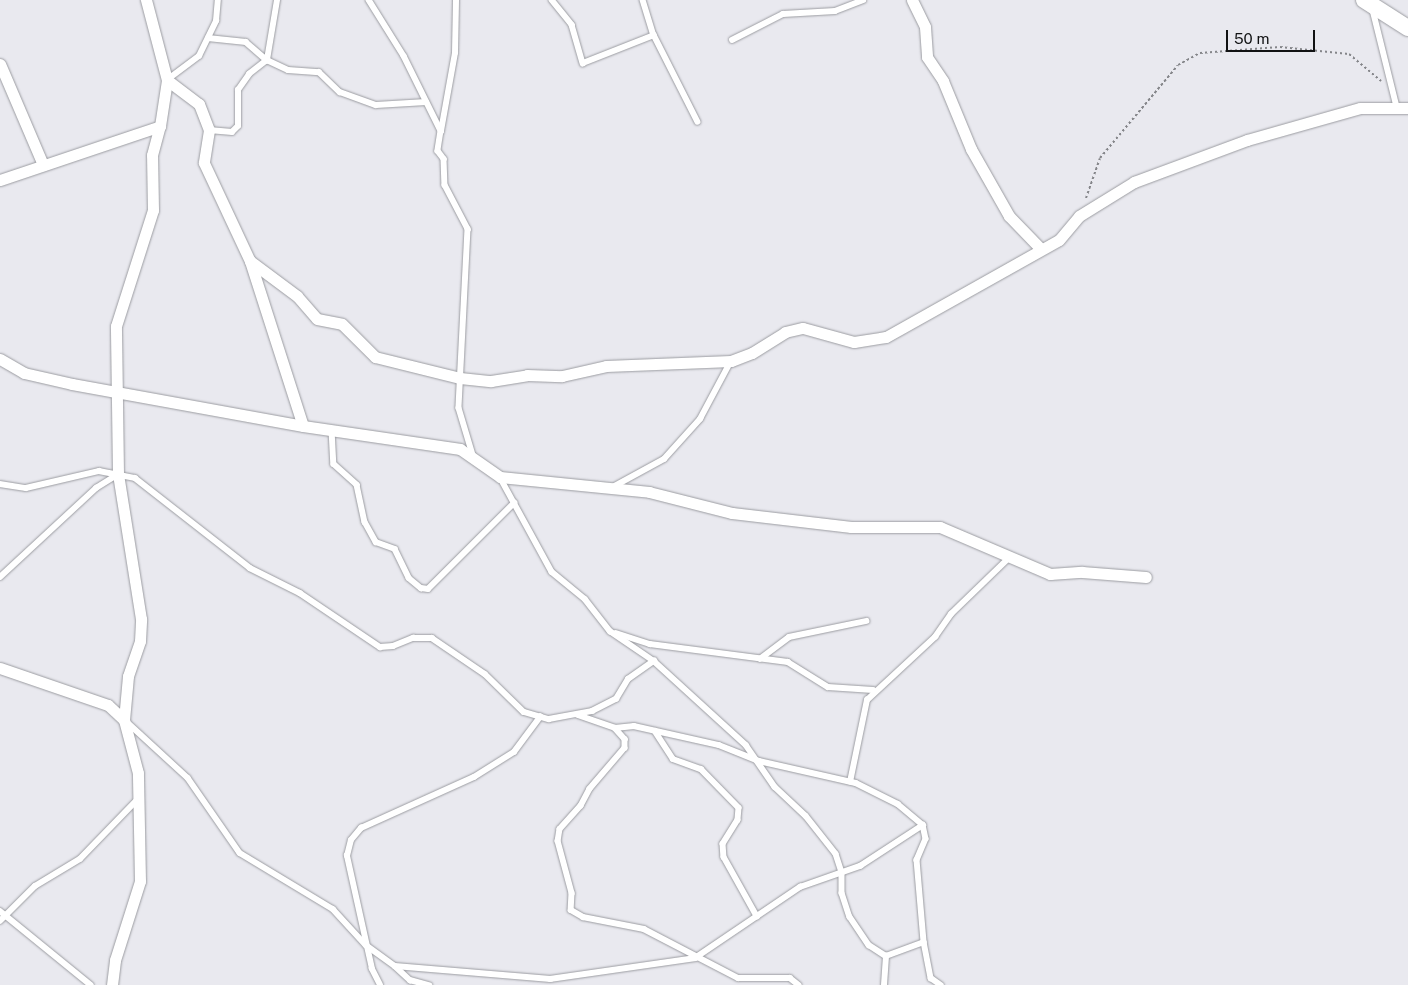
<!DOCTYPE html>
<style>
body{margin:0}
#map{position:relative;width:1408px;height:985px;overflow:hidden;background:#e9e9ef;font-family:"Public Sans",sans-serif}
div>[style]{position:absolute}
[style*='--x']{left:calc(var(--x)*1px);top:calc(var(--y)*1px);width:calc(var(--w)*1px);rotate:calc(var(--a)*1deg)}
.path>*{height:2px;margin-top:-1px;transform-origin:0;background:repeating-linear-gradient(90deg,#848589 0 2.5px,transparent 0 5px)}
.roads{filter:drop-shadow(0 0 1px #9b9ca1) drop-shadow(0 0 1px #9b9ca1)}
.lane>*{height:5.5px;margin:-2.75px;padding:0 2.75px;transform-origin:2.75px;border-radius:2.75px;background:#fff}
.street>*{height:11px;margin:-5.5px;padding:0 5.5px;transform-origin:5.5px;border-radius:5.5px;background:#fff}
.secondary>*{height:16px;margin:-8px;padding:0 8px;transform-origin:8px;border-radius:8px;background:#fff}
span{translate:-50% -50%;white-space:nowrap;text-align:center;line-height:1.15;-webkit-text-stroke:5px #e9e9ef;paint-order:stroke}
.scale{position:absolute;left:1226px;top:30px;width:89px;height:22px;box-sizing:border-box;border:2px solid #111213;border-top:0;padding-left:6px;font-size:15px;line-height:18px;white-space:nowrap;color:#111213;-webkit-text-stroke:4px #e9e9ef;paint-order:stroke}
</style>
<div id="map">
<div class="path">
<div style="--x:1086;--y:198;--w:42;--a:-70.7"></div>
<div style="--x:1100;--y:158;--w:121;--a:-50"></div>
<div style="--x:1178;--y:65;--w:25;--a:-29"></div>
<div style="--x:1200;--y:53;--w:80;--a:-4.3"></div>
<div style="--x:1280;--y:47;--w:69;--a:5.8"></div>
<div style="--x:1349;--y:54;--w:42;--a:40.2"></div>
</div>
<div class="roads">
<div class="lane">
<div style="--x:369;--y:0;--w:66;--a:58"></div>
<div style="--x:404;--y:56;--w:84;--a:63.7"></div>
<div style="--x:441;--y:131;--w:20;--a:99"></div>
<div style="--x:438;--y:151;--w:10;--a:53"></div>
<div style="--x:444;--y:159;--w:26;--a:88"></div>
<div style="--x:445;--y:185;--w:50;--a:62.4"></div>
<div style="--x:468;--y:229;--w:179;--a:92.9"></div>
<div style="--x:459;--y:408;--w:49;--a:73.4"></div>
<div style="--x:552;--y:0;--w:32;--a:51"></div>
<div style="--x:572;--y:25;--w:40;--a:74"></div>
<div style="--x:583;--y:63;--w:76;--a:-21.5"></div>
<div style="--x:643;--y:0;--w:37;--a:73"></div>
<div style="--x:654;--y:35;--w:97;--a:63.2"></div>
<div style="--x:1373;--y:10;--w:100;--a:76.1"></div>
<div style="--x:208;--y:38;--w:38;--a:6"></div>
<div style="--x:246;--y:42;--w:28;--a:41"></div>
<div style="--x:267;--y:60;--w:23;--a:25"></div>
<div style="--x:288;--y:70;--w:31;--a:4"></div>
<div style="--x:319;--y:72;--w:29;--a:44"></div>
<div style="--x:340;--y:92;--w:38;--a:20"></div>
<div style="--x:376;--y:105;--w:50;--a:-3.4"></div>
<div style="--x:732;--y:40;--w:57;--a:-27"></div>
<div style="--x:783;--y:14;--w:52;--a:-3.3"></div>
<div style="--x:835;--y:11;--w:30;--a:-21"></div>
<div style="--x:167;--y:80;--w:40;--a:-37"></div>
<div style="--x:199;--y:56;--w:39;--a:-64"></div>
<div style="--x:216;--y:21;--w:21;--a:-85"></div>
<div style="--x:209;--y:130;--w:23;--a:5"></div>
<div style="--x:232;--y:132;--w:8;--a:-45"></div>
<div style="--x:238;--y:126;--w:36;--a:-90"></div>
<div style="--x:238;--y:90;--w:19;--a:-55"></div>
<div style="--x:249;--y:74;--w:23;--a:-38"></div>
<div style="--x:267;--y:60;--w:61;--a:-80.5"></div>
<div style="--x:441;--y:131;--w:79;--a:-79.8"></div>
<div style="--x:455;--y:53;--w:53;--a:-88.9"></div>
<div style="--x:332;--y:430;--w:34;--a:87"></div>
<div style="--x:334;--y:464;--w:31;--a:42"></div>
<div style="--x:357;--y:485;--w:38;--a:78"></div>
<div style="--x:365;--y:522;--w:23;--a:61"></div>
<div style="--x:376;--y:542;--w:20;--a:20"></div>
<div style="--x:395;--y:549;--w:32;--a:64"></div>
<div style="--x:409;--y:578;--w:16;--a:40"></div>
<div style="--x:421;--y:588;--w:7;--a:8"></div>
<div style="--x:428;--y:589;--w:122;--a:-45"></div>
<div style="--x:500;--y:477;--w:108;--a:61.3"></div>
<div style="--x:552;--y:572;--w:43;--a:39.3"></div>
<div style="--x:585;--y:599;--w:41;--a:52"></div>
<div style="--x:610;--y:631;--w:53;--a:34.3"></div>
<div style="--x:654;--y:661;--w:125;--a:42.4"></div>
<div style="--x:746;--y:745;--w:51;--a:55.4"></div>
<div style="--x:775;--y:787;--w:42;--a:43.1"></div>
<div style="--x:806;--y:816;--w:48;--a:51.7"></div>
<div style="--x:836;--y:854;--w:19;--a:72"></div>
<div style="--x:842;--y:872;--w:21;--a:90"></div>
<div style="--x:842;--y:893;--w:25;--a:72"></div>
<div style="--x:850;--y:917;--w:34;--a:56"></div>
<div style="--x:869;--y:945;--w:20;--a:33"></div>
<div style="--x:0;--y:484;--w:26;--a:9"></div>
<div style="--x:26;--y:488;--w:75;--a:-13.1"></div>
<div style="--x:99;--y:471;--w:37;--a:11"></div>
<div style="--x:135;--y:478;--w:146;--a:38"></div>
<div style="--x:250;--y:568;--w:56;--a:26.6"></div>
<div style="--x:300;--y:593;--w:97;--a:34"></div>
<div style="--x:380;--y:647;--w:13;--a:-4"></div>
<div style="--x:393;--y:646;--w:22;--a:-22"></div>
<div style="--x:413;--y:638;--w:19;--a:0"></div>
<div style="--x:432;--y:638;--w:64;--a:34.2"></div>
<div style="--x:485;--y:674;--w:54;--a:44.3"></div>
<div style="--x:524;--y:712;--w:26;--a:16"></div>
<div style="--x:549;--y:719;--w:44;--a:-10.5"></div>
<div style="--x:592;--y:711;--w:27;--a:-27"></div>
<div style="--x:616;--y:699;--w:23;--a:-59"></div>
<div style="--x:628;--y:679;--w:32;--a:-35"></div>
<div style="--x:613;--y:487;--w:58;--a:-28.8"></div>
<div style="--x:664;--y:459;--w:54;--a:-48"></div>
<div style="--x:700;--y:419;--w:66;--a:-61.9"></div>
<div style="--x:0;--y:577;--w:131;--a:-42.8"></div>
<div style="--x:96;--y:488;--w:26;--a:-32"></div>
<div style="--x:616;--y:633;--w:36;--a:18"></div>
<div style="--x:650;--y:644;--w:139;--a:7.4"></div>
<div style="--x:788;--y:662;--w:47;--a:32"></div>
<div style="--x:828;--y:687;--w:45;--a:3.8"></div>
<div style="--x:760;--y:659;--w:36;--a:-37"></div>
<div style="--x:789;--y:637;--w:79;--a:-11.7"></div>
<div style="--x:578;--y:715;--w:39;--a:19"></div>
<div style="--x:615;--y:728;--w:19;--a:-6"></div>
<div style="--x:634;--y:726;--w:87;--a:12.6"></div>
<div style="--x:719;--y:745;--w:43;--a:21.8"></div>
<div style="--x:759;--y:761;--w:99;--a:12.8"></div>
<div style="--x:856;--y:783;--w:47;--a:26.6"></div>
<div style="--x:898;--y:804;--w:33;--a:40"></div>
<div style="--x:923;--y:825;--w:14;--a:78"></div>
<div style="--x:926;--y:839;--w:23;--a:113"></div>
<div style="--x:917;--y:860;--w:82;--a:85.1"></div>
<div style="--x:924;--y:942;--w:37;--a:79"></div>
<div style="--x:931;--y:978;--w:12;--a:35"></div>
<div style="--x:126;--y:721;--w:84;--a:42.6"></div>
<div style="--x:188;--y:778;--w:91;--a:55.3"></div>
<div style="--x:240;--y:853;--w:109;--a:31.1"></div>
<div style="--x:333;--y:909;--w:49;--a:47.5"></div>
<div style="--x:366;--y:945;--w:36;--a:36"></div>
<div style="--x:395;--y:966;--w:156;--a:4.8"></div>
<div style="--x:550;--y:979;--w:147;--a:-8.2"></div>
<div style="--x:695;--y:958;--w:127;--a:-34.1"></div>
<div style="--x:800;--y:887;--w:64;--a:-19.3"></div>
<div style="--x:860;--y:866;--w:75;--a:-33.1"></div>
<div style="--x:615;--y:728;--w:15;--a:48"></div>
<div style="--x:625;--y:739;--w:9;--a:90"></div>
<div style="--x:625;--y:748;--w:54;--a:130.5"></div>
<div style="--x:590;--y:789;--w:19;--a:118"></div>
<div style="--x:581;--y:806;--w:31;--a:132"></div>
<div style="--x:560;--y:829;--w:12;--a:99"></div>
<div style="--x:558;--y:841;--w:54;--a:74.9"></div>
<div style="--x:572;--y:893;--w:17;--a:93"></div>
<div style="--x:571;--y:910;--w:14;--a:30"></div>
<div style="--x:583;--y:917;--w:62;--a:11.1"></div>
<div style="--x:644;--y:929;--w:106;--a:27.5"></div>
<div style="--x:738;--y:978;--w:52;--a:0"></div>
<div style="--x:790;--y:978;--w:11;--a:38"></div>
<div style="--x:655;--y:731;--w:33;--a:57"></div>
<div style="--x:673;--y:759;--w:30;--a:20"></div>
<div style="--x:701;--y:769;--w:54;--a:45.7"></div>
<div style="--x:739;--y:808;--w:12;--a:95"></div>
<div style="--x:738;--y:820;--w:28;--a:122"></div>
<div style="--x:723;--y:844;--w:13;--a:86"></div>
<div style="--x:724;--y:857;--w:68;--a:60.8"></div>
<div style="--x:850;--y:782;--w:84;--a:-78.3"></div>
<div style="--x:867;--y:700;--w:93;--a:-42.8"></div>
<div style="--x:935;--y:637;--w:28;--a:-55"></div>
<div style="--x:951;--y:614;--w:82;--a:-44"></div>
<div style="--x:0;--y:911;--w:117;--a:39.1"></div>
<div style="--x:0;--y:921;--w:49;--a:-45"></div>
<div style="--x:35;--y:886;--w:52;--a:-31"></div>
<div style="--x:80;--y:859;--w:83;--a:-46"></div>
<div style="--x:395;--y:966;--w:21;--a:43"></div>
<div style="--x:410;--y:980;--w:20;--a:15"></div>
<div style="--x:380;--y:985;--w:18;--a:-117"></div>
<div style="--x:372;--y:969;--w:116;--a:-102.5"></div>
<div style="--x:347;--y:856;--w:16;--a:-76"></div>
<div style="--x:351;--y:840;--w:16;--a:-50"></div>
<div style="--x:361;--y:828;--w:124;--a:-24.3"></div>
<div style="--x:474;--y:777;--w:47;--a:-32"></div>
<div style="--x:514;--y:752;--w:44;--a:-53.4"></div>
<div style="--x:884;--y:985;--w:29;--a:-86"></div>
<div style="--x:886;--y:956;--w:40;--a:-20.2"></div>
</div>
<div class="street">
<div style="--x:912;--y:0;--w:30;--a:64"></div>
<div style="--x:925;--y:27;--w:30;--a:86"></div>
<div style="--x:927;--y:57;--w:29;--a:56"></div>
<div style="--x:943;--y:81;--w:74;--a:67.6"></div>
<div style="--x:971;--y:149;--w:77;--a:60.4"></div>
<div style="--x:1009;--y:216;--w:45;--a:45.9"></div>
<div style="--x:0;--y:64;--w:110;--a:66.9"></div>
<div style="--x:167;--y:80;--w:40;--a:37"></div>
<div style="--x:199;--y:104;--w:28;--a:69"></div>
<div style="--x:209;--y:130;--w:33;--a:99"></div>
<div style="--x:204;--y:163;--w:108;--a:64.9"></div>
<div style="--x:250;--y:261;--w:173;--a:72.2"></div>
<div style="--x:0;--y:180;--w:169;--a:-18.6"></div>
<div style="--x:250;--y:261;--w:59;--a:36.7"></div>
<div style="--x:297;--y:296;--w:30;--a:49"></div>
<div style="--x:317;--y:319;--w:25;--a:11"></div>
<div style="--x:342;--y:324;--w:47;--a:45"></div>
<div style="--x:375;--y:357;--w:88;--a:13.9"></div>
<div style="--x:460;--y:378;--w:31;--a:6"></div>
<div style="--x:491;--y:381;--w:36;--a:-9"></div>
<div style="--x:527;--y:375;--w:35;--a:2"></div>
<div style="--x:562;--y:376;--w:45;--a:-12.8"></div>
<div style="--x:606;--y:366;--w:125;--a:-2.3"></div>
<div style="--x:731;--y:361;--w:22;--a:-21"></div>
<div style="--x:752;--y:353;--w:39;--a:-32"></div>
<div style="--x:785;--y:332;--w:18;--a:-13"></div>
<div style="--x:803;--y:328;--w:53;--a:15.4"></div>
<div style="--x:854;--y:342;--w:32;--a:-9"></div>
<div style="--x:886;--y:337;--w:198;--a:-29.3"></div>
<div style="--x:1059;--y:240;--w:31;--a:-50"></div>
<div style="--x:1079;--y:216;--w:65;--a:-31.7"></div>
<div style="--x:1134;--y:182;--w:121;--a:-20.4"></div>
<div style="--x:1247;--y:140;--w:117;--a:-15.8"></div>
<div style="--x:1360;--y:108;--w:48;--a:0"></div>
<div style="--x:0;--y:359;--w:28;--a:30"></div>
<div style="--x:24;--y:373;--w:49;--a:12.9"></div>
<div style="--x:72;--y:384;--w:235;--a:10.3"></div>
<div style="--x:303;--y:426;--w:159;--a:8.3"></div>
<div style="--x:460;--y:449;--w:49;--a:35"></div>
<div style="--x:500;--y:477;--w:150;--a:5.7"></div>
<div style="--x:649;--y:492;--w:86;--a:14.2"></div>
<div style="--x:732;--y:513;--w:120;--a:6.7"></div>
<div style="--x:851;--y:527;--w:89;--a:0"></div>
<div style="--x:940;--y:527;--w:120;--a:23.1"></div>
<div style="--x:1050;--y:574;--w:32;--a:-4"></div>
<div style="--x:1082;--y:572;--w:64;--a:4.5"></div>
<div style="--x:0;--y:668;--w:114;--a:18.9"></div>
<div style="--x:108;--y:705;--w:22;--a:43"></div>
<div style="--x:112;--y:985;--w:25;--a:-83"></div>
<div style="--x:115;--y:960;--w:83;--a:-72.4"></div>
<div style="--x:140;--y:881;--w:108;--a:-91.1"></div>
<div style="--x:138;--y:773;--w:55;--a:-104.8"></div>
<div style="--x:124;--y:720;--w:44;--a:-84.8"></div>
<div style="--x:128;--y:676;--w:37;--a:-71"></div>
<div style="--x:140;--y:641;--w:22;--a:-87"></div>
<div style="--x:141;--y:619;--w:147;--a:-99"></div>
<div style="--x:118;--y:474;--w:148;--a:-90.8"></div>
<div style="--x:116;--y:326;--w:122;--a:-72.3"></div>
<div style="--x:153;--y:210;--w:55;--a:-91"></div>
<div style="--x:152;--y:155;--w:30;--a:-75"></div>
<div style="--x:160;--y:126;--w:47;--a:-81.3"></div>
<div style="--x:167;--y:80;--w:83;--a:-104.7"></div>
</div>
<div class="secondary">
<div style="--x:1364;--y:0;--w:52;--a:32.5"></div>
</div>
</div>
<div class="scale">50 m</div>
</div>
